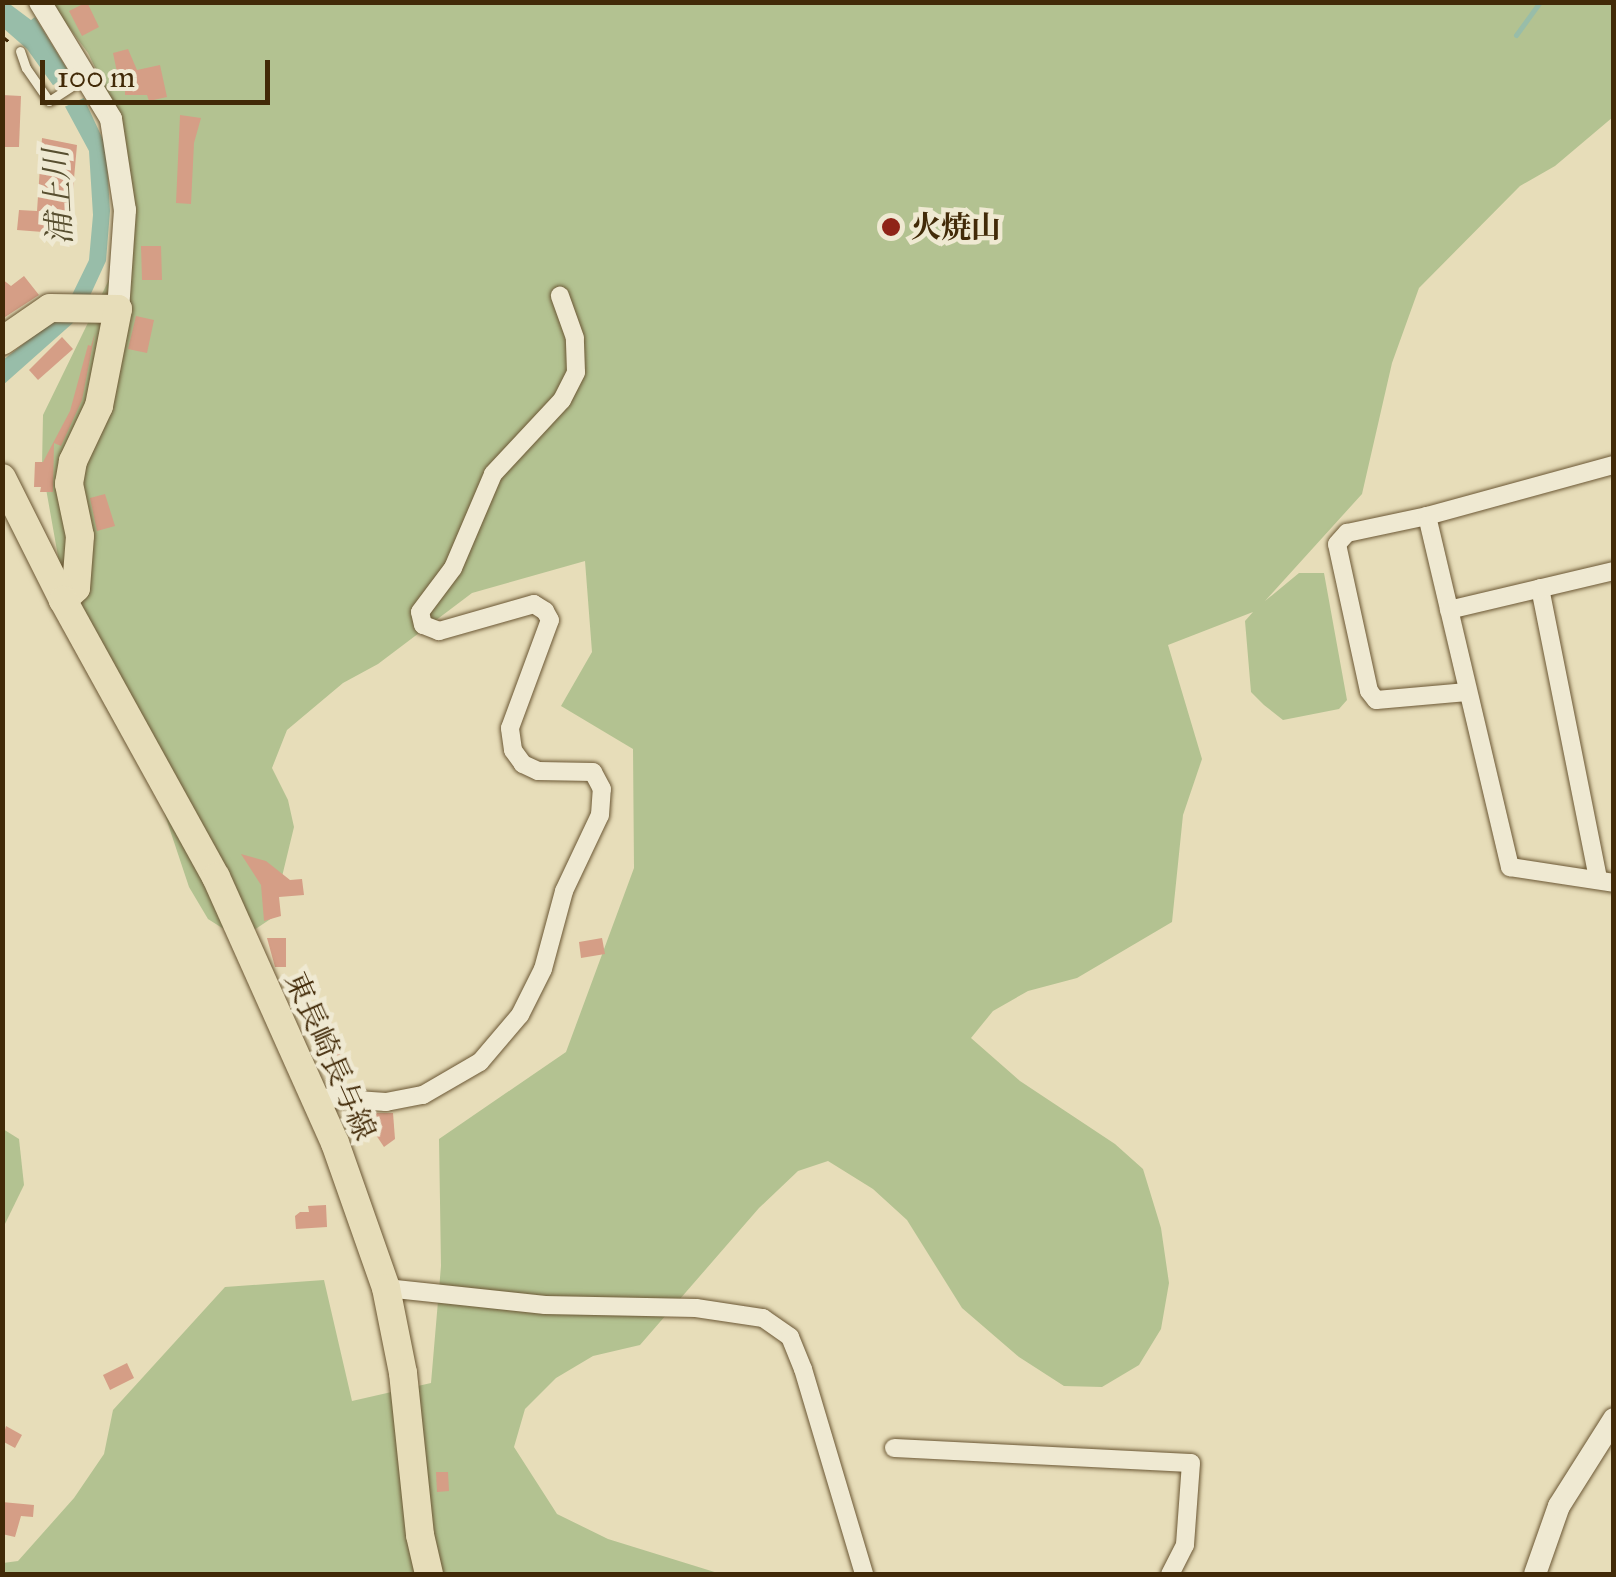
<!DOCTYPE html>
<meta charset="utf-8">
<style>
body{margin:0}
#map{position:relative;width:1616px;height:1577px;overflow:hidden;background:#e7ddb9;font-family:"IM FELL Great Primer","Noto Serif JP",serif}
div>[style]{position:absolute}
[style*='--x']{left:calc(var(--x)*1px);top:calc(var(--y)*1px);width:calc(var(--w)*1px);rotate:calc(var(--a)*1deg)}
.green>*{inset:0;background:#b3c291}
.water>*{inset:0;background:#98bda9}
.pier>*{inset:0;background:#e7ddb9}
.stream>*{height:5px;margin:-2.5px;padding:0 2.5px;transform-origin:2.5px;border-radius:2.5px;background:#98bda9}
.building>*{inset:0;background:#d59e86}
.path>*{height:2.5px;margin-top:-1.25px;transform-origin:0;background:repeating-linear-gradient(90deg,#422a08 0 8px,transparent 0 13px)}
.roads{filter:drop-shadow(0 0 2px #6b5734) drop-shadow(0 0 2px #6b5734)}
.service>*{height:9px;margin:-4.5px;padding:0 4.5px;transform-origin:4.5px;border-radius:4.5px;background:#efe9d2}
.minor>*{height:18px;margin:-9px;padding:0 9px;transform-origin:9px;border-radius:9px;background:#efe9d2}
.tertiary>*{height:22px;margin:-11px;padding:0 11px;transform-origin:11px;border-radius:11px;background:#efe9d2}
.primary>*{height:28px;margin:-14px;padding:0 14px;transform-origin:14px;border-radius:14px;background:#e7ddb9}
.dots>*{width:28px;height:28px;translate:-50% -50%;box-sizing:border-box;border:5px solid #efe9d2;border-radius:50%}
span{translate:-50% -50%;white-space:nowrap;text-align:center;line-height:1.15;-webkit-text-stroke:9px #efe9d2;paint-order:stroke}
.poi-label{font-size:30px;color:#422a08;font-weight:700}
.left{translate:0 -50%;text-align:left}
.street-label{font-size:30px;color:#422a08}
.water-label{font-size:32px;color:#584f30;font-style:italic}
.frame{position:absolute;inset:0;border:5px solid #422a08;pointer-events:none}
.scale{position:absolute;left:40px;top:60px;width:230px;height:45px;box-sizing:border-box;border:5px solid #422a08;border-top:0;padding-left:12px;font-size:30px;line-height:35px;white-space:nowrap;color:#422a08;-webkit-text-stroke:8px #efe9d2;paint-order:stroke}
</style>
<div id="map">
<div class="green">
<div style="clip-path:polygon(51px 3px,1613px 3px,1613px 117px,1555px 166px,1520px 186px,1419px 288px,1392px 363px,1362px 494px,1265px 601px,1299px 573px,1324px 573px,1347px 700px,1339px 709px,1283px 720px,1264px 705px,1251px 692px,1245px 621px,1253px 612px,1168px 645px,1202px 759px,1183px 815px,1172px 922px,1077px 978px,1028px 991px,993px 1011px,971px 1038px,1020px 1081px,1115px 1144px,1143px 1169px,1161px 1228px,1169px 1283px,1161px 1329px,1139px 1365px,1102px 1387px,1064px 1386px,1019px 1357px,962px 1308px,907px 1220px,873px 1189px,828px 1161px,798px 1171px,759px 1208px,640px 1345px,593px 1356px,556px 1378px,525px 1409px,514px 1447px,557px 1514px,608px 1539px,721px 1574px,3px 1574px,3px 1563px,18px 1561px,74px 1498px,104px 1454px,113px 1410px,225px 1287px,324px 1280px,352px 1401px,431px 1383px,441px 1266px,439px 1139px,566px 1052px,634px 868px,633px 749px,561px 706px,592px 652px,585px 561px,472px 593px,378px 664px,343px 683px,287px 730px,272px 768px,288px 800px,294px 827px,272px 918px,254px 930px,230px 933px,208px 919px,189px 887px,160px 800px,106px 708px,62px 579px,42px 466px,43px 415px,121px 255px,116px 111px,88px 53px)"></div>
<div style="clip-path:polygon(3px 1129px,19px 1139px,24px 1185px,3px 1228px)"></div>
</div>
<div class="water">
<div style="clip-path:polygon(7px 2px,31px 20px,35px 17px,81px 92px,106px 146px,110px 211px,106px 261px,88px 300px,74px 322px,3px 385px,3px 360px,54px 320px,69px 301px,89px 260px,93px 215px,89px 151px,55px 88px,27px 49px,3px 28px,3px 3px)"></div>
</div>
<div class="pier">
<div style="clip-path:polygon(75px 70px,88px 96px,62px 108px,49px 88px)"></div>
</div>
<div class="stream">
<div style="--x:1516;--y:35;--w:41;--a:-54"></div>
</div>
<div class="building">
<div style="clip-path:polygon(87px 2px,99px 27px,82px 36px,69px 11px)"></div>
<div style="clip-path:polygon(128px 49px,137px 70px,160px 65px,167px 97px,149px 101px,147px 95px,125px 95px,125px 76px,118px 77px,113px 53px)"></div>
<div style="clip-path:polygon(2px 95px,21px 96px,19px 147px,2px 147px)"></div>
<div style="clip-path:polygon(180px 115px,201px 118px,194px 143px,191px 204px,176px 203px)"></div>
<div style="clip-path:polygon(42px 138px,77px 145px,69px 234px,17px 230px,19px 210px,37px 211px)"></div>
<div style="clip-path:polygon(141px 246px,161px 246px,162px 280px,142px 280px)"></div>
<div style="clip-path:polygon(24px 276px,39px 295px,2px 319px,2px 279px,11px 286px)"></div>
<div style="clip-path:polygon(136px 316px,154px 320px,147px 353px,128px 349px)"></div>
<div style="clip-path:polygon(95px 333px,82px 400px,61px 446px,54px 443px,53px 492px,40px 492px,41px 487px,34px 487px,35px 462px,43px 462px,70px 411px,88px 345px,91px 346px)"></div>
<div style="clip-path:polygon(62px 337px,73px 349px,38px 380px,29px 370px)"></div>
<div style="clip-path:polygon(105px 494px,115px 526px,97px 531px,90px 498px)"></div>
<div style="clip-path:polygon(241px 854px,266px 861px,290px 880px,302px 879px,304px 895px,279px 897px,281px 916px,264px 921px,261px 885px)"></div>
<div style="clip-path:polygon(267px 938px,286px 938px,286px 967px,275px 967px)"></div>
<div style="clip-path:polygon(602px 938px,605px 954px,581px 958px,579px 942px)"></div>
<div style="clip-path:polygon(330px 1018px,343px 1054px,325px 1059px,314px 1022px)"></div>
<div style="clip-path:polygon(370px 1113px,393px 1113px,395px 1139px,384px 1147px,372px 1129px)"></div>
<div style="clip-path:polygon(326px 1205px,327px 1227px,296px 1229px,295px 1216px,300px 1212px,309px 1212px,308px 1206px)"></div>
<div style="clip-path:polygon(127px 1363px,134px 1378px,110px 1390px,103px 1375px)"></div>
<div style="clip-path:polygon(6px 1426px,22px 1435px,15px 1448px,2px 1441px)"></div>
<div style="clip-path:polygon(436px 1472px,448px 1472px,449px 1491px,437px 1492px)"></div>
<div style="clip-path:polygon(2px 1502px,34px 1505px,33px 1517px,21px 1516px,15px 1537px,2px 1534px)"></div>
</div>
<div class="path">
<div style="--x:2;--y:36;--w:11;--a:38"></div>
</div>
<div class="roads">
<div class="service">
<div style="--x:20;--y:51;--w:18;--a:71"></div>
<div style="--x:26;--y:68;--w:40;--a:55.1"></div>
<div style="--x:49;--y:101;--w:44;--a:-33"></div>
</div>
<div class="minor">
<div style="--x:1427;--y:516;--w:361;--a:76.7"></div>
<div style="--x:1510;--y:867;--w:105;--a:8.7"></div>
<div style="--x:1540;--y:588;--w:297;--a:78.7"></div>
<div style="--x:1449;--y:610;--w:170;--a:-13.3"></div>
<div style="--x:1467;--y:692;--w:91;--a:175"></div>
<div style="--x:1376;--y:700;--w:11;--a:-128"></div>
<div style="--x:1369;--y:691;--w:150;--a:-102.3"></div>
<div style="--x:1337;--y:544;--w:15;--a:-48"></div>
<div style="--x:1347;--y:533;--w:82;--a:-12"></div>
<div style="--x:1427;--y:516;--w:194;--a:-15.3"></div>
<div style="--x:312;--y:1097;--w:74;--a:3.9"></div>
<div style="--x:386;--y:1102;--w:38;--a:-11"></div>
<div style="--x:423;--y:1095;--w:66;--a:-30.1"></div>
<div style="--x:480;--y:1062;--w:62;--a:-49.6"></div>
<div style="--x:520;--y:1015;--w:51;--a:-63.4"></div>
<div style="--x:543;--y:969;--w:81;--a:-74.9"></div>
<div style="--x:564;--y:891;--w:84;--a:-64.7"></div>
<div style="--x:600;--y:815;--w:26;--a:-86"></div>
<div style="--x:602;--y:789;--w:19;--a:-118"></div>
<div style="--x:593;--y:772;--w:55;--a:-179"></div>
<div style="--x:538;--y:771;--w:17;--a:-155"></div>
<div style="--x:523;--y:764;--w:17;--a:-126"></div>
<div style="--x:513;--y:750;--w:22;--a:-98"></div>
<div style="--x:510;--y:728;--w:115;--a:-69.7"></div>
<div style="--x:550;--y:620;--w:10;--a:-119"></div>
<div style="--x:545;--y:611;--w:13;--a:-148"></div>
<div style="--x:534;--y:604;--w:99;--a:164.1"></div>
<div style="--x:439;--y:631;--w:17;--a:-159"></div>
<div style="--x:423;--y:625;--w:13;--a:-103"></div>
<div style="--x:420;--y:612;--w:55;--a:-53.1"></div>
<div style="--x:453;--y:568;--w:102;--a:-66.9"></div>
<div style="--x:493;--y:474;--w:101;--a:-47"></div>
<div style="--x:562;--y:400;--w:31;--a:-63"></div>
<div style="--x:576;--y:372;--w:34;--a:-92"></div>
<div style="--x:575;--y:338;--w:45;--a:-109.7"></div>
<div style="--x:386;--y:1288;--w:160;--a:6.1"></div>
<div style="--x:545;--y:1305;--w:151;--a:1.1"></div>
<div style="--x:696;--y:1308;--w:68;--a:8.5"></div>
<div style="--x:763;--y:1318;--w:33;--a:35"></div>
<div style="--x:790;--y:1337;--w:35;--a:68"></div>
<div style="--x:803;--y:1369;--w:214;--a:73.4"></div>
<div style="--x:894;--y:1448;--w:297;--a:2.9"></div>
<div style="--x:1191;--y:1463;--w:82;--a:94.2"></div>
<div style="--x:1185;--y:1545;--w:33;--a:117"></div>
</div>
<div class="tertiary">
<div style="--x:40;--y:2;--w:137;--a:58.7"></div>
<div style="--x:111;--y:119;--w:92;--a:81.3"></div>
<div style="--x:125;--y:210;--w:99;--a:94"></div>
<div style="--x:1535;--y:1574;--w:72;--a:-70.6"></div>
<div style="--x:1559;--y:1506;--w:103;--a:-57.7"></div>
</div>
<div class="primary">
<div style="--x:2;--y:341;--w:58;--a:-34.5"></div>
<div style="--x:50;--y:308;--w:68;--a:0.8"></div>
<div style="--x:118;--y:309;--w:99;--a:101.1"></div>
<div style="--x:99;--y:406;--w:61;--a:115.3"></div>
<div style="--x:73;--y:461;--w:23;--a:100"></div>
<div style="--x:69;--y:484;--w:53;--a:78.1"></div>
<div style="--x:80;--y:536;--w:52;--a:94.4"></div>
<div style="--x:76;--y:588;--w:18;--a:137"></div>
<div style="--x:2;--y:478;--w:136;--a:63.4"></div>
<div style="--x:63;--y:600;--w:316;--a:61.1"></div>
<div style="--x:216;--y:877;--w:291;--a:65.9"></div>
<div style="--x:335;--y:1143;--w:154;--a:70.6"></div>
<div style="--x:386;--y:1288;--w:87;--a:78.7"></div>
<div style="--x:403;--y:1373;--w:163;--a:84"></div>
<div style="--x:420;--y:1535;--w:40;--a:77"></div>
</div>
</div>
<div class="dots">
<div style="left:891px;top:227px;background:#8f2418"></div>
</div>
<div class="poi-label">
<span class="left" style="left:911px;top:227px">火焼山</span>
</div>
<div class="street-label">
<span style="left:330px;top:1056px;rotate:66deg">東長崎長与線</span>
</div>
<div class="water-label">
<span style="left:59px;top:197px;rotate:-93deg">浦上川</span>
</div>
<div class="frame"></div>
<div class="scale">100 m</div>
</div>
